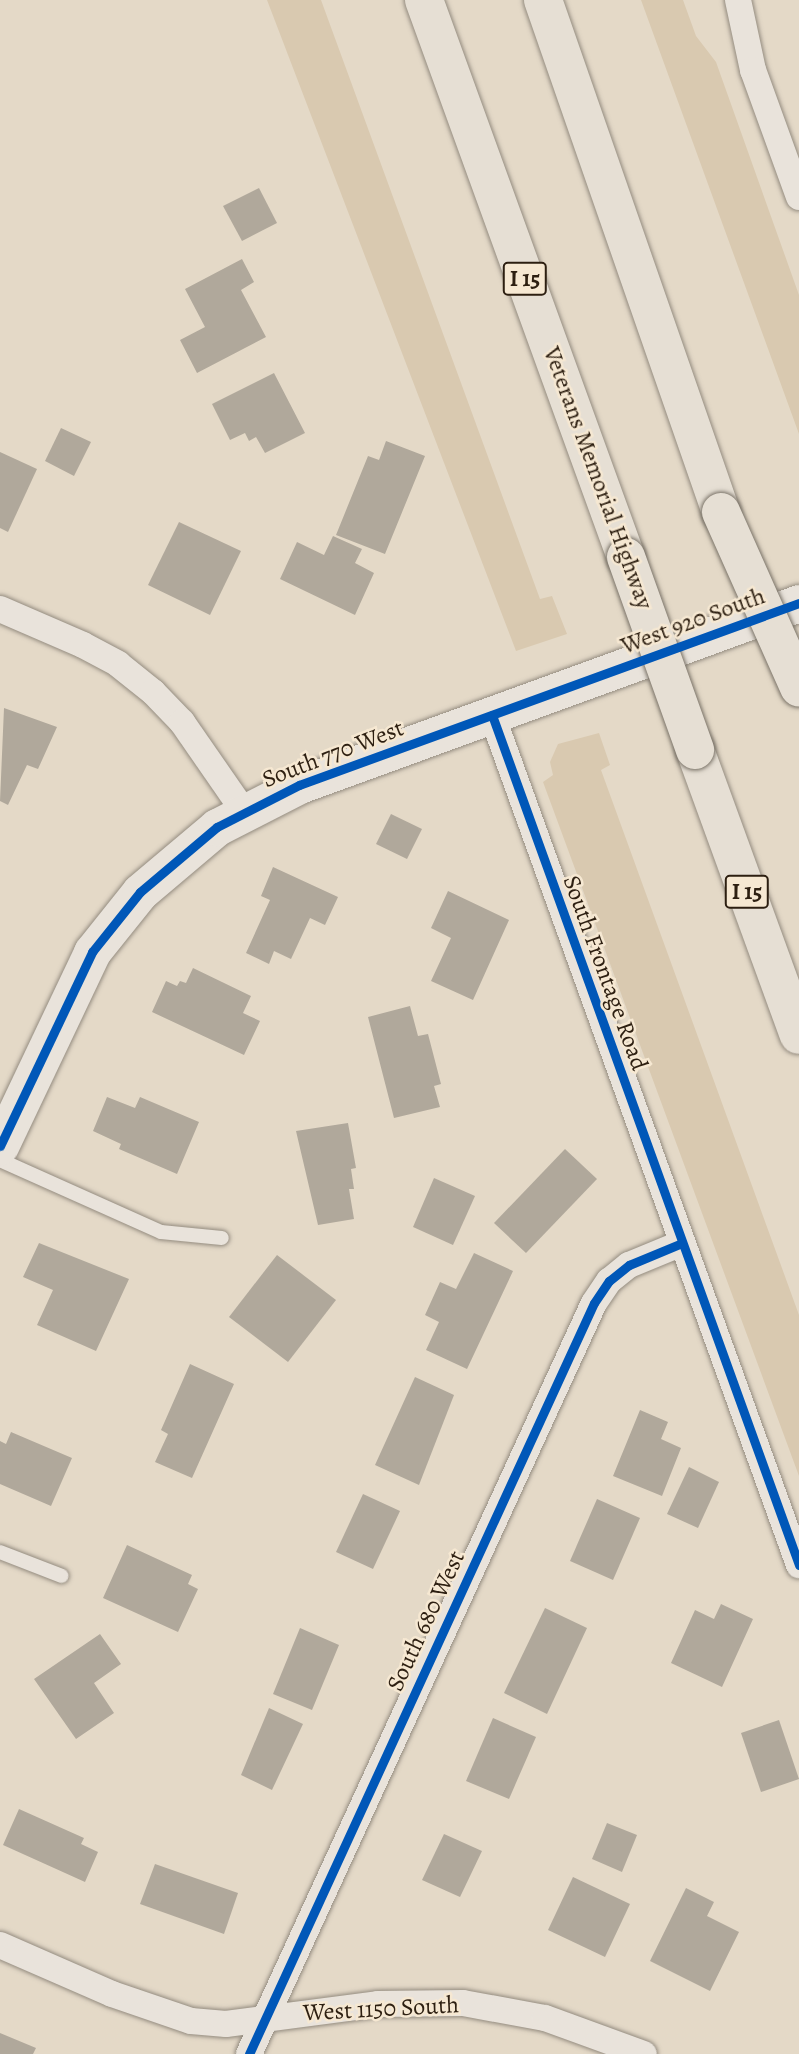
<!DOCTYPE html>
<style>
body{margin:0}
#map{position:relative;width:799px;height:2054px;overflow:hidden;background:#e4d9c7;font-family:Alegreya,serif}
div>[style]{position:absolute}
[style*='--x']{left:calc(var(--x)*1px);top:calc(var(--y)*1px);width:calc(var(--w)*1px);rotate:calc(var(--a)*1deg)}
.green>*{inset:0;background:#d9c9b0}
.building>*{inset:0;background:#b0a89b}
.roads{filter:drop-shadow(0 0 2px #948c80) drop-shadow(0 0 2px #948c80)}
.lane>*{height:14px;margin:-7px;padding:0 7px;transform-origin:7px;border-radius:7px;background:#e9e3db}
.street>*{height:26px;margin:-13px;padding:0 13px;transform-origin:13px;border-radius:13px;background:#e9e3db}
.secondary>*{height:37px;margin:-18.5px;padding:0 18.5px;transform-origin:18.5px;border-radius:18.5px;background:#e9e3db}
.highway>*{height:38px;margin:-19px;padding:0 19px;transform-origin:19px;border-radius:19px;background:#e6dfd4}
.bridges{filter:drop-shadow(0 0 2px #7a7368) drop-shadow(0 0 2px #7a7368)}
.highway-bridge>*{height:38px;margin:-19px;padding:0 19px;transform-origin:19px;border-radius:19px;background:#e6dfd4}
.cycleway>*{height:9px;margin:-4.5px;padding:0 4.5px;transform-origin:4.5px;border-radius:4.5px;background:#0057b8}
span{translate:-50% -50%;white-space:nowrap;text-align:center;line-height:1.15;-webkit-text-stroke:5px #f6e8d2;paint-order:stroke}
.shield-label span{padding:2px 5px;background:#f6e8d2;border:2px solid;border-radius:5px;-webkit-text-stroke-width:0}
.shield-label{font-size:23px;color:#2d1f11;font-weight:700}
.street-label{font-size:24px;color:#2d1f11}
</style>
<div id="map">
<div class="green">
<div style="clip-path:polygon(267px 0,321px 0,540px 599px,552px 596px,567px 634px,516px 651px)"></div>
<div style="clip-path:polygon(641px 0,683px 0,696px 36px,716px 62px,799px 295px,799px 434px)"></div>
<div style="clip-path:polygon(599px 733px,610px 765px,601px 770px,799px 1315px,799px 1476px,543px 782px,553px 775px,550px 762px,558px 744px)"></div>
</div>
<div class="building">
<div style="clip-path:polygon(259px 188px,277px 223px,242px 241px,223px 206px)"></div>
<div style="clip-path:polygon(242px 259px,254px 282px,241px 290px,266px 337px,197px 373px,180px 340px,205px 327px,185px 289px)"></div>
<div style="clip-path:polygon(274px 373px,305px 433px,265px 453px,256px 437px,249px 441px,245px 433px,230px 440px,212px 404px)"></div>
<div style="clip-path:polygon(61px 428px,91px 442px,74px 476px,45px 461px)"></div>
<div style="clip-path:polygon(386px 441px,425px 456px,385px 554px,336px 535px,368px 456px,379px 460px)"></div>
<div style="clip-path:polygon(0 452px,37px 469px,8px 532px,0 528px)"></div>
<div style="clip-path:polygon(179px 522px,241px 551px,210px 615px,148px 585px)"></div>
<div style="clip-path:polygon(333px 536px,362px 549px,355px 563px,374px 573px,355px 615px,280px 579px,297px 542px,324px 555px)"></div>
<div style="clip-path:polygon(4px 708px,57px 727px,38px 769px,27px 765px,8px 805px,0 801px)"></div>
<div style="clip-path:polygon(391px 814px,422px 829px,407px 859px,376px 844px)"></div>
<div style="clip-path:polygon(273px 867px,338px 897px,325px 925px,310px 918px,291px 959px,274px 951px,269px 964px,246px 953px,270px 900px,261px 896px)"></div>
<div style="clip-path:polygon(448px 891px,509px 920px,473px 1000px,431px 981px,451px 938px,431px 928px)"></div>
<div style="clip-path:polygon(193px 968px,251px 996px,243px 1013px,260px 1021px,244px 1055px,152px 1012px,166px 981px,177px 986px,180px 981px,186px 983px)"></div>
<div style="clip-path:polygon(410px 1006px,418px 1036px,428px 1034px,441px 1084px,434px 1086px,440px 1107px,394px 1118px,368px 1017px)"></div>
<div style="clip-path:polygon(107px 1097px,135px 1108px,140px 1097px,199px 1122px,177px 1174px,119px 1149px,121px 1144px,93px 1131px)"></div>
<div style="clip-path:polygon(348px 1123px,356px 1168px,351px 1169px,354px 1189px,349px 1189px,354px 1219px,318px 1225px,296px 1131px)"></div>
<div style="clip-path:polygon(565px 1149px,597px 1179px,526px 1253px,494px 1223px)"></div>
<div style="clip-path:polygon(434px 1178px,475px 1196px,453px 1245px,413px 1227px)"></div>
<div style="clip-path:polygon(39px 1243px,129px 1279px,96px 1351px,37px 1325px,53px 1290px,23px 1277px)"></div>
<div style="clip-path:polygon(474px 1253px,513px 1271px,467px 1369px,426px 1350px,439px 1322px,425px 1315px,440px 1282px,456px 1289px)"></div>
<div style="clip-path:polygon(277px 1255px,336px 1300px,288px 1362px,229px 1317px)"></div>
<div style="clip-path:polygon(190px 1364px,234px 1384px,192px 1478px,155px 1462px,168px 1434px,161px 1430px)"></div>
<div style="clip-path:polygon(415px 1377px,454px 1395px,419px 1485px,375px 1465px)"></div>
<div style="clip-path:polygon(640px 1410px,668px 1422px,661px 1439px,681px 1448px,662px 1496px,613px 1476px)"></div>
<div style="clip-path:polygon(11px 1432px,72px 1458px,51px 1506px,0 1484px,0 1441px,6px 1444px)"></div>
<div style="clip-path:polygon(689px 1467px,719px 1482px,698px 1528px,667px 1514px)"></div>
<div style="clip-path:polygon(363px 1494px,400px 1511px,373px 1569px,336px 1552px)"></div>
<div style="clip-path:polygon(597px 1499px,640px 1518px,613px 1580px,570px 1561px)"></div>
<div style="clip-path:polygon(127px 1545px,192px 1575px,188px 1584px,198px 1589px,178px 1632px,103px 1598px)"></div>
<div style="clip-path:polygon(721px 1604px,753px 1619px,722px 1687px,671px 1663px,695px 1610px,714px 1619px)"></div>
<div style="clip-path:polygon(545px 1608px,587px 1628px,547px 1714px,504px 1693px)"></div>
<div style="clip-path:polygon(300px 1628px,339px 1645px,312px 1710px,273px 1694px)"></div>
<div style="clip-path:polygon(100px 1634px,121px 1664px,94px 1683px,114px 1713px,76px 1739px,34px 1679px)"></div>
<div style="clip-path:polygon(269px 1708px,303px 1724px,272px 1790px,241px 1775px)"></div>
<div style="clip-path:polygon(493px 1718px,536px 1737px,509px 1799px,466px 1781px)"></div>
<div style="clip-path:polygon(779px 1720px,799px 1779px,761px 1792px,741px 1733px)"></div>
<div style="clip-path:polygon(19px 1809px,84px 1838px,81px 1844px,98px 1852px,85px 1882px,3px 1845px)"></div>
<div style="clip-path:polygon(607px 1823px,637px 1835px,622px 1872px,592px 1859px)"></div>
<div style="clip-path:polygon(444px 1834px,482px 1851px,460px 1897px,422px 1880px)"></div>
<div style="clip-path:polygon(155px 1864px,238px 1893px,224px 1934px,140px 1904px)"></div>
<div style="clip-path:polygon(573px 1877px,630px 1904px,605px 1957px,548px 1930px)"></div>
<div style="clip-path:polygon(686px 1888px,714px 1902px,707px 1916px,739px 1932px,710px 1991px,650px 1961px)"></div>
<div style="clip-path:polygon(0 2033px,36px 2048px,33px 2054px,0 2054px)"></div>
</div>
<div class="roads">
<div class="lane">
<div style="--x:0;--y:1160;--w:176;--a:24.1"></div>
<div style="--x:161;--y:1232;--w:61;--a:5.6"></div>
<div style="--x:0;--y:1552;--w:66;--a:21.2"></div>
</div>
<div class="street">
<div style="--x:738;--y:0;--w:72;--a:77.9"></div>
<div style="--x:753;--y:70;--w:135;--a:70.1"></div>
<div style="--x:0;--y:609;--w:90;--a:23.4"></div>
<div style="--x:83;--y:645;--w:40;--a:28"></div>
<div style="--x:118;--y:664;--w:45;--a:38.7"></div>
<div style="--x:153;--y:692;--w:42;--a:46"></div>
<div style="--x:182;--y:722;--w:107;--a:55.3"></div>
<div style="--x:492;--y:715;--w:904;--a:70.14"></div>
<div style="--x:0;--y:1945;--w:122;--a:23.6"></div>
<div style="--x:112;--y:1994;--w:83;--a:18.9"></div>
<div style="--x:191;--y:2021;--w:35;--a:5"></div>
<div style="--x:226;--y:2024;--w:153;--a:-7.5"></div>
<div style="--x:378;--y:2004;--w:85;--a:-0.7"></div>
<div style="--x:463;--y:2003;--w:83;--a:10.4"></div>
<div style="--x:545;--y:2018;--w:105;--a:20"></div>
<div style="--x:249;--y:2054;--w:826;--a:-65.33"></div>
<div style="--x:594;--y:1303;--w:27;--a:-56"></div>
<div style="--x:609;--y:1281;--w:26;--a:-39"></div>
<div style="--x:629;--y:1265;--w:57;--a:-22.5"></div>
</div>
<div class="secondary">
<div style="--x:0;--y:1146;--w:215;--a:-64.6"></div>
<div style="--x:92;--y:952;--w:77;--a:-51.3"></div>
<div style="--x:140;--y:892;--w:101;--a:-40.2"></div>
<div style="--x:217;--y:827;--w:92;--a:-27.1"></div>
<div style="--x:299;--y:785;--w:532;--a:-20"></div>
</div>
<div class="highway">
<div style="--x:424;--y:0;--w:592;--a:70.07"></div>
<div style="--x:543;--y:0;--w:542;--a:70.83"></div>
<div style="--x:695;--y:750;--w:303;--a:70"></div>
</div>
</div>
<div class="bridges">
<div class="highway-bridge">
<div style="--x:721;--y:512;--w:192;--a:66"></div>
<div style="--x:626;--y:557;--w:205;--a:70.3"></div>
</div>
</div>
<div class="cycleway">
<div style="--x:492;--y:715;--w:904;--a:70.14"></div>
<div style="--x:0;--y:1146;--w:215;--a:-64.6"></div>
<div style="--x:92;--y:952;--w:77;--a:-51.3"></div>
<div style="--x:140;--y:892;--w:101;--a:-40.2"></div>
<div style="--x:217;--y:827;--w:92;--a:-27.1"></div>
<div style="--x:299;--y:785;--w:532;--a:-20"></div>
<div style="--x:249;--y:2054;--w:826;--a:-65.33"></div>
<div style="--x:594;--y:1303;--w:27;--a:-56"></div>
<div style="--x:609;--y:1281;--w:26;--a:-39"></div>
<div style="--x:629;--y:1265;--w:57;--a:-22.5"></div>
</div>
<div class="shield-label">
<span style="left:525px;top:279px">I 15</span>
<span style="left:747px;top:892px">I 15</span>
</div>
<div class="street-label">
<span style="left:598px;top:478px;rotate:70deg">Veterans Memorial Highway</span>
<span style="left:693px;top:621px;rotate:-20deg">West 920 South</span>
<span style="left:333px;top:754px;rotate:-21deg">South 770 West</span>
<span style="left:605px;top:973px;rotate:70deg">South Frontage Road</span>
<span style="left:426px;top:1621px;rotate:-65deg">South 680 West</span>
<span style="left:381px;top:2009px;rotate:-3deg">West 1150 South</span>
</div>
</div>
